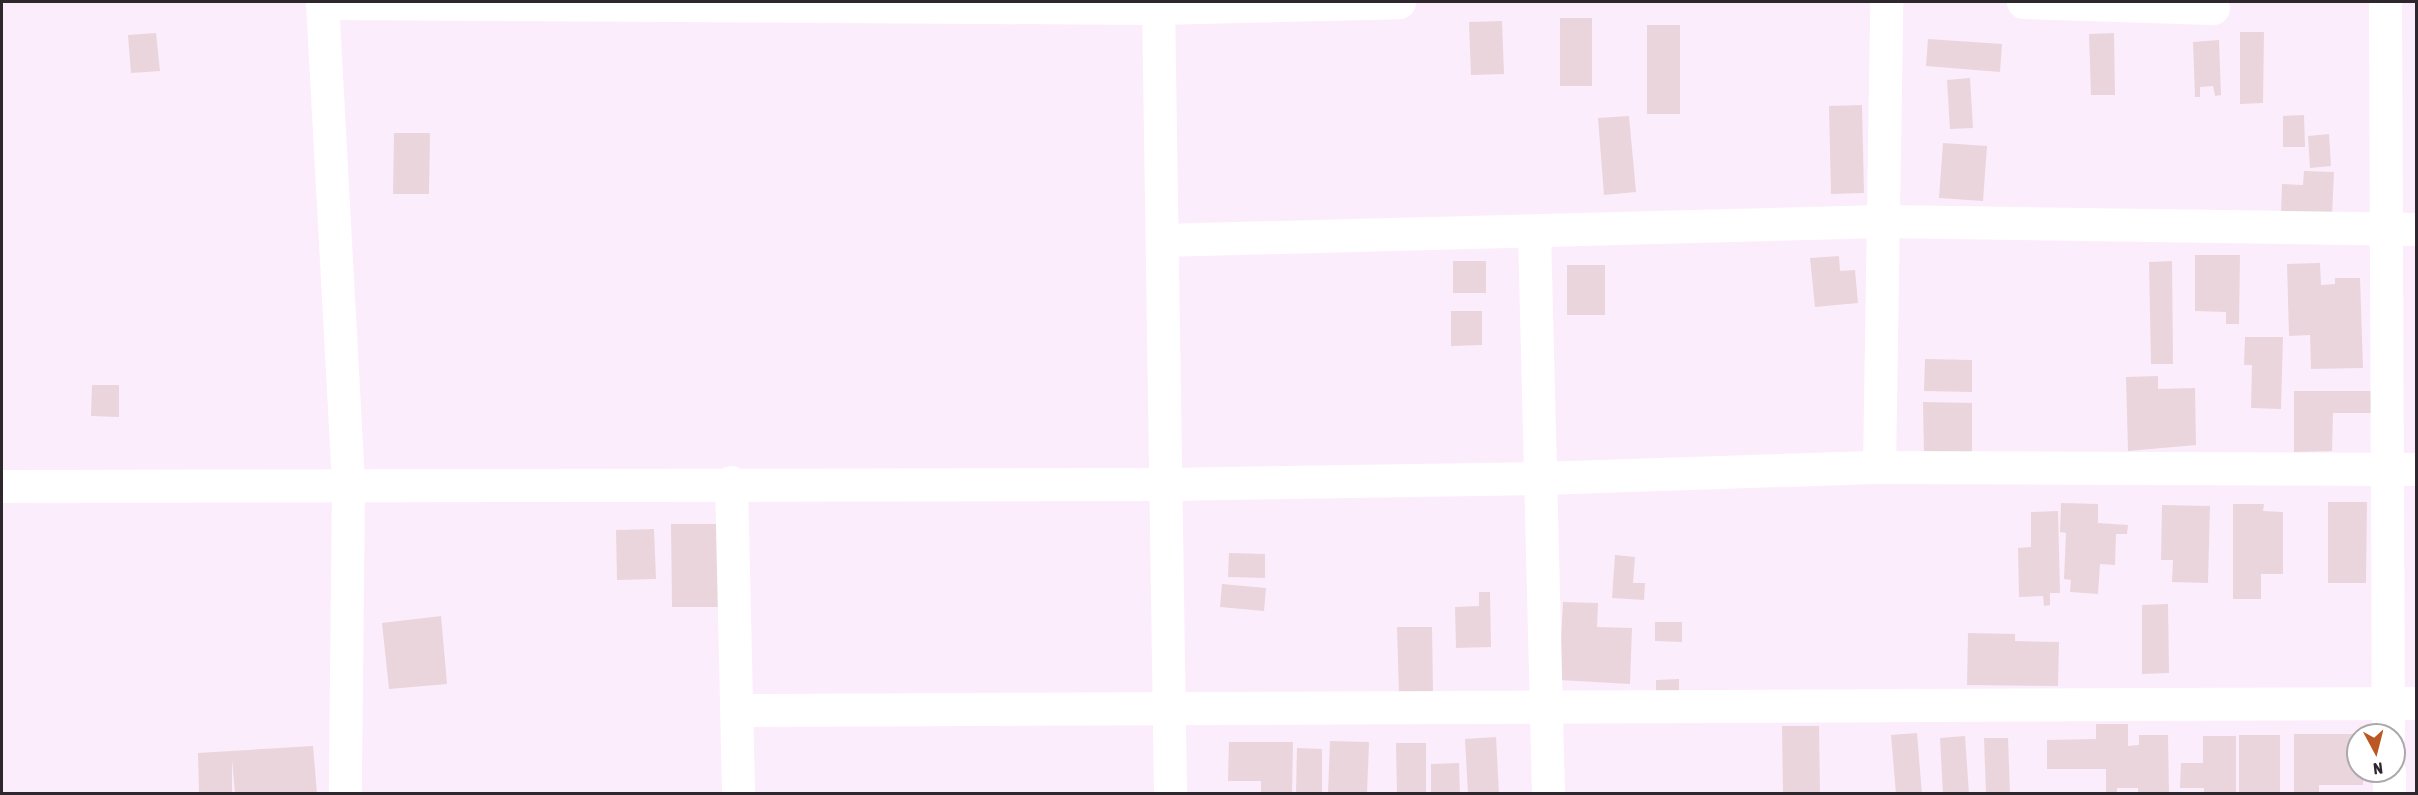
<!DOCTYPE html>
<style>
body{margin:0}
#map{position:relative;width:2418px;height:795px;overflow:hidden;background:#fcedfc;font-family:"Asap Condensed",sans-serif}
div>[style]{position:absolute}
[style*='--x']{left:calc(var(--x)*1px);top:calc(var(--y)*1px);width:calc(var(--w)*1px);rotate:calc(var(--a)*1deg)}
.building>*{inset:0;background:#ead5dc}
.minor>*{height:33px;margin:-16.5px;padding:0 16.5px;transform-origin:16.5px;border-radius:16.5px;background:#fff}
span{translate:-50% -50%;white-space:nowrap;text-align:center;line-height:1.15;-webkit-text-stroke:5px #fff;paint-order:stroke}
.frame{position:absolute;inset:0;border:3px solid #2e282e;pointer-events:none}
.north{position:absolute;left:2346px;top:723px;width:60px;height:60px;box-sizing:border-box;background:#fff;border:2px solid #aba9ab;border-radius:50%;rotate:173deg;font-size:16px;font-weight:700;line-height:24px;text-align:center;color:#2e282e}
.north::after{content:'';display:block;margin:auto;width:21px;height:27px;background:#bb5722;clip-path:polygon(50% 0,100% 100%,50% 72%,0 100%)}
</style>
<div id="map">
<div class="building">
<div style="clip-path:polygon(1560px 18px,1592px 18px,1592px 86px,1560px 86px)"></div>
<div style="clip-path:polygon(1502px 21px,1504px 74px,1471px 75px,1469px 22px)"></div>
<div style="clip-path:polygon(1647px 25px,1680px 25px,1680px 114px,1647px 114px)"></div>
<div style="clip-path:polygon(2240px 32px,2264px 32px,2263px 103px,2240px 104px)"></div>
<div style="clip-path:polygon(156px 33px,160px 71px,131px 73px,128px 35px)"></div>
<div style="clip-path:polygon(2114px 33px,2115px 95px,2091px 95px,2089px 34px)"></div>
<div style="clip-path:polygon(1928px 39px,2002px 44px,2000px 72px,1926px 66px)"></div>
<div style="clip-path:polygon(2219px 40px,2221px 95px,2215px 96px,2213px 86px,2200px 87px,2200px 97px,2195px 97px,2193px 42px)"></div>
<div style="clip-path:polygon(1970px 78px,1973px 128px,1950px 129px,1947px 80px)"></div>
<div style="clip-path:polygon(1862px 105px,1864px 193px,1831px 194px,1829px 106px)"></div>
<div style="clip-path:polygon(2304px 115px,2305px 147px,2283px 147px,2283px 116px)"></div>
<div style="clip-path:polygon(1629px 116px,1636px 192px,1604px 195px,1598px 118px)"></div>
<div style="clip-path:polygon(394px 133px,430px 133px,429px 194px,393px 194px)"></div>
<div style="clip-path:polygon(2329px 134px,2331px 166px,2310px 168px,2308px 136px)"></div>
<div style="clip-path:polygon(1943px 143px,1987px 146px,1983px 201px,1939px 198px)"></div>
<div style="clip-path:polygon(2304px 171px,2334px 172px,2332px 216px,2281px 213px,2282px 184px,2303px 185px)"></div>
<div style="clip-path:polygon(2195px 255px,2240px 255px,2239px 324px,2226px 324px,2226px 312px,2195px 311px)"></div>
<div style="clip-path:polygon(1839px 256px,1840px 271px,1855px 270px,1858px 303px,1815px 307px,1810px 258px)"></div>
<div style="clip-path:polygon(1453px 261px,1486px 261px,1486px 293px,1453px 293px)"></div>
<div style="clip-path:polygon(2172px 261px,2173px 364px,2151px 364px,2149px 262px)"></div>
<div style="clip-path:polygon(2320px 263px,2321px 285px,2335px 284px,2335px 278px,2360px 278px,2363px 368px,2311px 369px,2310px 335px,2289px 336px,2287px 264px)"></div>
<div style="clip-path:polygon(1567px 265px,1605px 265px,1605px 315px,1567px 315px)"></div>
<div style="clip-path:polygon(1451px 311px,1482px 311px,1482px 345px,1451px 346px)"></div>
<div style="clip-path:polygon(2245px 337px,2283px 337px,2281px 409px,2251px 408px,2252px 365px,2244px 365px)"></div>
<div style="clip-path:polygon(1925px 359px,1972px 360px,1972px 392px,1924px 391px)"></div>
<div style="clip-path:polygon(2158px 376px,2158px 389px,2195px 388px,2196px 445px,2128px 451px,2126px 377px)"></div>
<div style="clip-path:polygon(92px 385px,119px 385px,119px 417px,91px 416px)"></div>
<div style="clip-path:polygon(2294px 391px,2371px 391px,2371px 413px,2333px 413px,2332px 451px,2294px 452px)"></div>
<div style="clip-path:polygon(1923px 402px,1972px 403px,1972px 453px,1924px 453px)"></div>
<div style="clip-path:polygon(2328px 502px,2367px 502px,2366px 583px,2328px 583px)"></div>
<div style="clip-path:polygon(2061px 503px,2098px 504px,2098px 523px,2128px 525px,2127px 534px,2116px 534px,2115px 565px,2100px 564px,2098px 594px,2070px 592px,2071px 580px,2064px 579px,2066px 533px,2060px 532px)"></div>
<div style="clip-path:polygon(2233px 504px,2264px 504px,2263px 511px,2283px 512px,2283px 574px,2261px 574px,2261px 599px,2233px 599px)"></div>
<div style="clip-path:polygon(2162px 505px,2210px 506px,2208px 583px,2172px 582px,2173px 560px,2161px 560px)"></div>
<div style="clip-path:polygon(2058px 511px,2060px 593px,2050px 593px,2050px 605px,2044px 606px,2043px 596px,2019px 597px,2018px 548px,2031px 547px,2031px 512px)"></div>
<div style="clip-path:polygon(671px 524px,720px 524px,721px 607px,672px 607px)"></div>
<div style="clip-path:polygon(654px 529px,656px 579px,617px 580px,616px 530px)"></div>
<div style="clip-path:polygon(1229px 553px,1265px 554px,1265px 578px,1228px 577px)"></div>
<div style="clip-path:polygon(1615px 555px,1635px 557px,1633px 583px,1645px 583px,1644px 600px,1612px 598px)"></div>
<div style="clip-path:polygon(1222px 584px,1266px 588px,1264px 611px,1220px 607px)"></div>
<div style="clip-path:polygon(1479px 592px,1490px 592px,1491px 647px,1456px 648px,1455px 607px,1479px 606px)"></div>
<div style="clip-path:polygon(1563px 602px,1598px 603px,1597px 627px,1632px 628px,1630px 684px,1559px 680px)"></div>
<div style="clip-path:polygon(2168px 604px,2169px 673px,2142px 674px,2142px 605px)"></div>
<div style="clip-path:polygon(441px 616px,447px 684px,389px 689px,382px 623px)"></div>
<div style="clip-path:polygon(1655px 622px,1682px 622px,1682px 642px,1655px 641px)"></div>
<div style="clip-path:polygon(1397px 627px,1432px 627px,1433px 693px,1399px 694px)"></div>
<div style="clip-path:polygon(1968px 633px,2015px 634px,2015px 641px,2059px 642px,2058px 686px,1967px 685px)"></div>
<div style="clip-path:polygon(1679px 679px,1679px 691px,1656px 692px,1656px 680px)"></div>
<div style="clip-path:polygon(2096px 724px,2128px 724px,2128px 746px,2139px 745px,2139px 735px,2168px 735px,2169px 794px,2138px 794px,2138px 788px,2117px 788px,2117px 794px,2106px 794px,2106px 769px,2047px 769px,2047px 740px,2096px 739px)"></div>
<div style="clip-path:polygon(1782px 726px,1819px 726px,1820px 794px,1783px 794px)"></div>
<div style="clip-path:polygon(1917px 733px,1922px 794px,1896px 794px,1891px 735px)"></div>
<div style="clip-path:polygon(2294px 734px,2358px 734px,2358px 771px,2363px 771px,2363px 785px,2319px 785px,2319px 794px,2294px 794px)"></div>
<div style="clip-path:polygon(2239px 735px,2280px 735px,2280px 792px,2239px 792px)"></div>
<div style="clip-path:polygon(1965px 736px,1969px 794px,1943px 794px,1940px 738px)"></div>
<div style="clip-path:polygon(2203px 736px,2236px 736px,2236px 794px,2204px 794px,2204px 788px,2180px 788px,2181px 763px,2203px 763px)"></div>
<div style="clip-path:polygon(1496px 737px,1499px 794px,1468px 794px,1465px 739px)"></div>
<div style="clip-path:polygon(1984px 738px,2008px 738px,2010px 794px,1986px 794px)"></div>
<div style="clip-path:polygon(1330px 741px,1369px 742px,1367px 794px,1328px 794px)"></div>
<div style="clip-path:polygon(1229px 742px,1293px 742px,1292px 794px,1261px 794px,1261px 781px,1228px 781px)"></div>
<div style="clip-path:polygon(1396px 743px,1426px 743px,1426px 794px,1397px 794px)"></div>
<div style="clip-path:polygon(313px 746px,317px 794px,235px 794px,232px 759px,232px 794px,199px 794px,198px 753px)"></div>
<div style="clip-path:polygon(1297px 748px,1322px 749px,1322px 794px,1296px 794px)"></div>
<div style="clip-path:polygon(1459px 763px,1460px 794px,1431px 794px,1431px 764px)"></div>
</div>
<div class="minor">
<div style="--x:322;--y:2;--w:485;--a:86.9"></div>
<div style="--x:348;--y:486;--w:308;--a:90.6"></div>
<div style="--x:1158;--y:2;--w:792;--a:89.13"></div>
<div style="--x:2023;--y:2;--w:190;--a:1.8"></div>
<div style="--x:2385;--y:2;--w:733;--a:89.77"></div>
<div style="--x:322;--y:3;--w:837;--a:0.34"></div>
<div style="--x:1159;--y:8;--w:240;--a:-1.4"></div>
<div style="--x:1534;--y:232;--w:562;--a:88.57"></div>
<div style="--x:1162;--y:240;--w:721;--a:-1.51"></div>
<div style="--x:1883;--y:221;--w:533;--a:0.86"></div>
<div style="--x:1879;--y:467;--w:465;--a:-89.1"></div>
<div style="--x:731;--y:482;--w:312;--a:88.7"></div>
<div style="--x:2;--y:486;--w:1163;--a:-0.1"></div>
<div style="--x:1165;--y:484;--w:375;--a:-0.9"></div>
<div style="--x:1540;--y:478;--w:339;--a:-1.9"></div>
<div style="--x:1879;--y:467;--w:537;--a:0.21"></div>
<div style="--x:738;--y:710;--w:1678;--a:-0.24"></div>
<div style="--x:2389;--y:771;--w:23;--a:90"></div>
</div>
<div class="frame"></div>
<div class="north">N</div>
</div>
